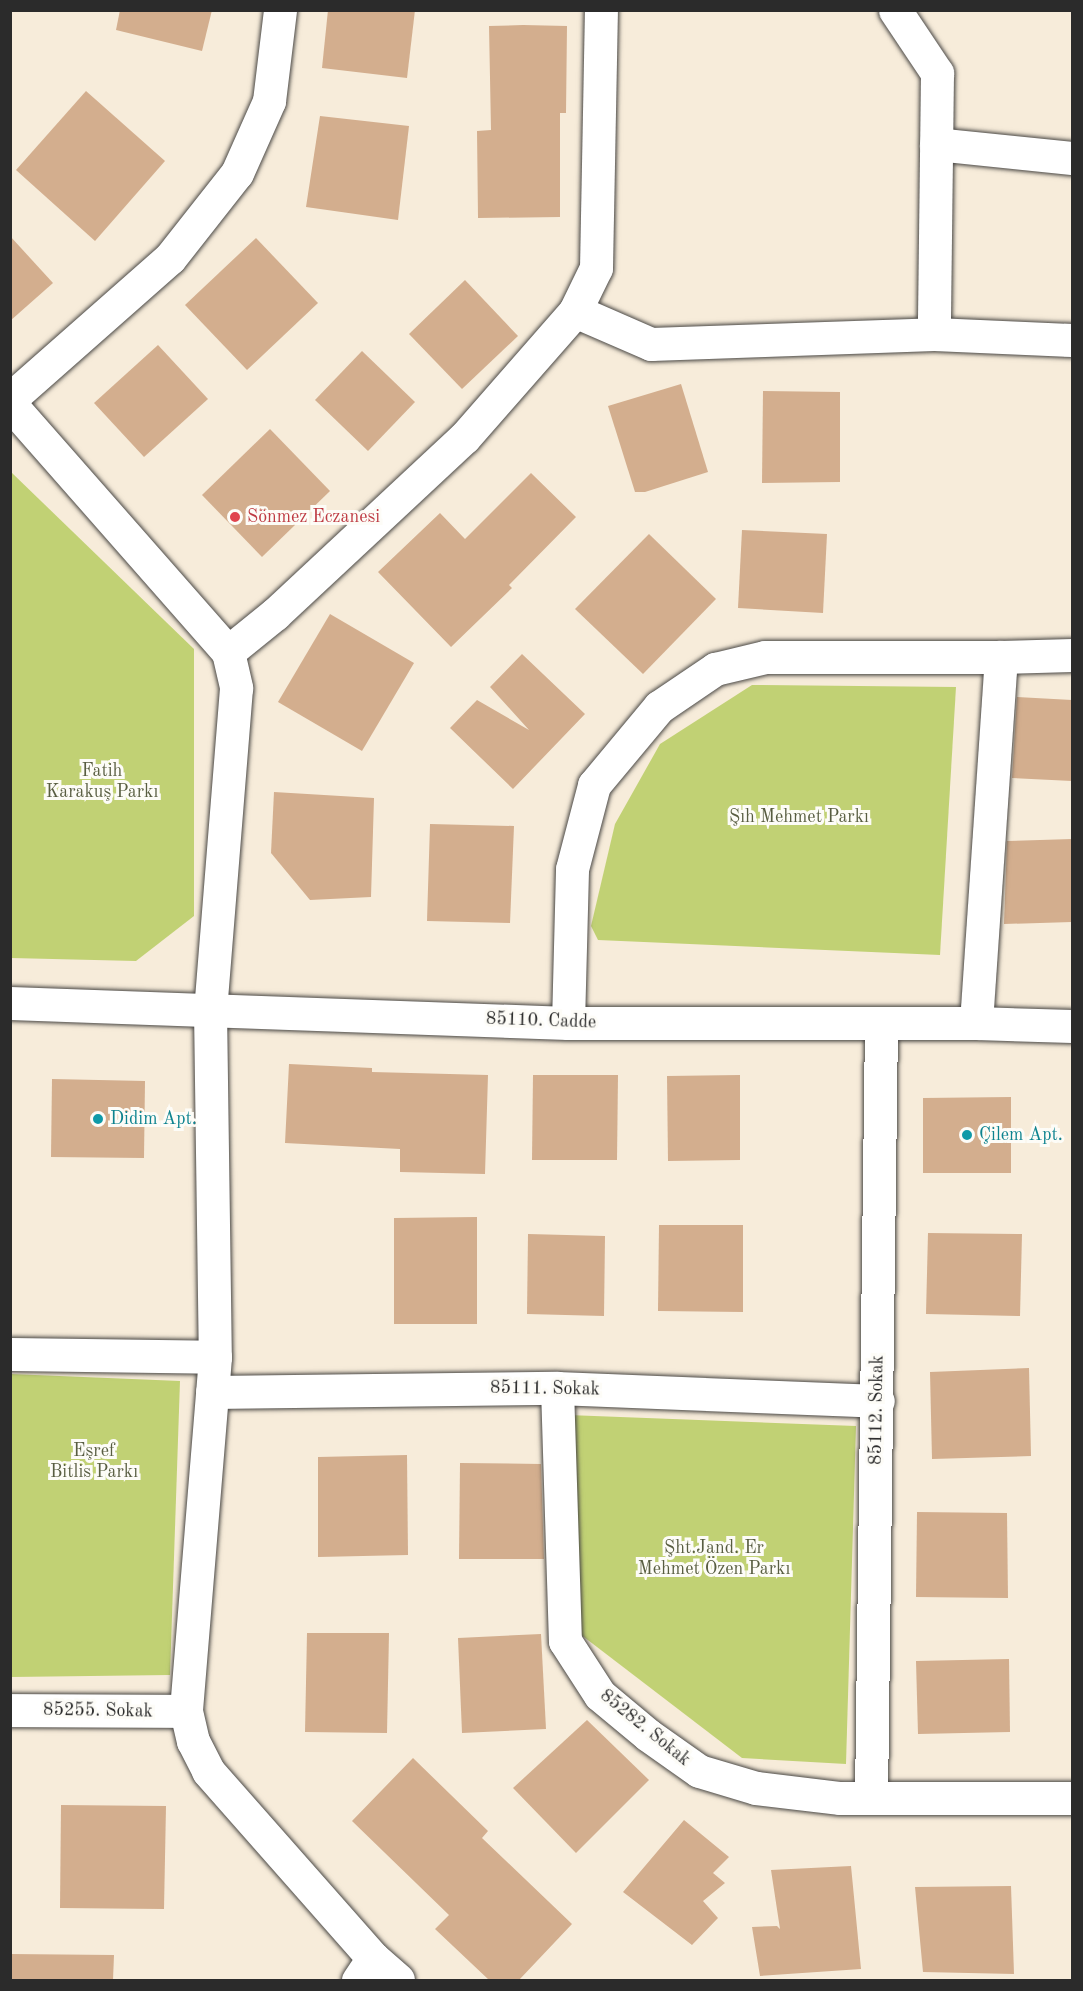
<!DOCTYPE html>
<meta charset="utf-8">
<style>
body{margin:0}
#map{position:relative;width:1083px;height:1991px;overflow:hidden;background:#f7ecda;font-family:"Old Standard TT",serif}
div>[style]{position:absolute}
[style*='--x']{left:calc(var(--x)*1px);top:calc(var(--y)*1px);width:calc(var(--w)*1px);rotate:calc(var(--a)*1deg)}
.green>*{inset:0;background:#c1d174}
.building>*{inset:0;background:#d3ae8e}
.roads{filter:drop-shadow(0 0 2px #4a4845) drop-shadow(0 0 2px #4a4845)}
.minor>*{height:33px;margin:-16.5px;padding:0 16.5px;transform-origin:16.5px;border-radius:16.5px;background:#fff}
.dots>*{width:16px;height:16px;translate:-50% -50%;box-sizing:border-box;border:3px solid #fdfcf7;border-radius:50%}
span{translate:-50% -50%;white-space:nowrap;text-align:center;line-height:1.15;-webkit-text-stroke:6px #fdfcf7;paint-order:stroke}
.health-label{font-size:18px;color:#be3a42}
.left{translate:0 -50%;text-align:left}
.park-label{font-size:18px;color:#585d41}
.street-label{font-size:18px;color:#2b2b2b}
.culture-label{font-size:18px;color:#0d838f}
.frame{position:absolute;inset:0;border:12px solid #2b2b2b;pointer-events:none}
</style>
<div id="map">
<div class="green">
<div style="clip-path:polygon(11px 472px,194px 649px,194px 916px,136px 961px,11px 958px)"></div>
<div style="clip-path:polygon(752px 685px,956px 687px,940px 955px,598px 940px,591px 926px,615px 824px,660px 744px)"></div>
<div style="clip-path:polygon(11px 1374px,180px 1381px,170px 1675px,11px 1677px)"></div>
<div style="clip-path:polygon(568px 1415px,856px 1426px,846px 1764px,742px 1758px,580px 1634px)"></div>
</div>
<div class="building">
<div style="clip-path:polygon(120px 10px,212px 10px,202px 51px,116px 30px)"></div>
<div style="clip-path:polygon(328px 10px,415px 10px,407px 78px,322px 68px)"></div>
<div style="clip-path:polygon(523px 25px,567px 26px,566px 113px,560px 113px,560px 217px,478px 218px,477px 131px,491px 130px,489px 26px)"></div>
<div style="clip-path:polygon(86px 91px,165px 161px,95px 241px,16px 170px)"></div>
<div style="clip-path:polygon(320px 116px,409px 126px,398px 220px,306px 207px)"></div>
<div style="clip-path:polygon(10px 236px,53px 283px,10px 321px)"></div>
<div style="clip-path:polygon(256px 238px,318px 303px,247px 370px,185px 305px)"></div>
<div style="clip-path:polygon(465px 280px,518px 336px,462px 389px,409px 334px)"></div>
<div style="clip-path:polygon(158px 345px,208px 399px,144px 457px,94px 403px)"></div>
<div style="clip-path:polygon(362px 351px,415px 402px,368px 451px,315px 400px)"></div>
<div style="clip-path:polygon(681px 384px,708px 472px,645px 492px,635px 492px,608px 406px)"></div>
<div style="clip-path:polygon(763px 391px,840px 392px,840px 482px,762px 483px)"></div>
<div style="clip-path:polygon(270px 429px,330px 491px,262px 557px,202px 495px)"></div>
<div style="clip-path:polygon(531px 473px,576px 517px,509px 585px,512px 588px,451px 647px,378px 572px,440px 513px,465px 539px)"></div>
<div style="clip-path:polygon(742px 530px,827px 534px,823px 613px,738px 608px)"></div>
<div style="clip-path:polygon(649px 534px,716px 599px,643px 674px,575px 609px)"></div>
<div style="clip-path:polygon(330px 614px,414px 663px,362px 751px,278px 702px)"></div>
<div style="clip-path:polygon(522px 654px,585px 714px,513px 789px,450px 728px,477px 700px,529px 730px,490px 687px)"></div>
<div style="clip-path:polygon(1017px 697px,1072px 700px,1072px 781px,1012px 778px)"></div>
<div style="clip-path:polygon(274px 792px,374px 798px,371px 897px,310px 900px,271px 853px)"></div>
<div style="clip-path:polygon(430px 824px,514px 826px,510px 923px,427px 921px)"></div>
<div style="clip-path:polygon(1072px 839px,1072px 922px,1004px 924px,1007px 841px)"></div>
<div style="clip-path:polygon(289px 1064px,372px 1068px,372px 1072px,488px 1075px,485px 1174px,400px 1172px,400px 1149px,285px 1143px)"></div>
<div style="clip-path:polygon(533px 1075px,618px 1075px,617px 1160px,532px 1160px)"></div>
<div style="clip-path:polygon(740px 1075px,740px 1160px,668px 1161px,667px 1076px)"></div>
<div style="clip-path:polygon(52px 1079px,145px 1081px,144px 1158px,51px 1157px)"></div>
<div style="clip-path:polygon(1011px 1097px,1011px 1173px,923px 1173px,923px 1098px)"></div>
<div style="clip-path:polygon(477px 1217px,477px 1324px,394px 1324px,394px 1218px)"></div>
<div style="clip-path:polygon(659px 1225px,743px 1225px,743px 1312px,658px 1311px)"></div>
<div style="clip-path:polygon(928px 1233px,1022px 1234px,1020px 1316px,926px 1314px)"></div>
<div style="clip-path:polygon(528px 1234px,605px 1236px,604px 1316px,527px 1314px)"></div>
<div style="clip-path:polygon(1029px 1368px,1031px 1456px,932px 1459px,930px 1372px)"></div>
<div style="clip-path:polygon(407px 1455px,408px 1555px,318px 1557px,318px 1457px)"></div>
<div style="clip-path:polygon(460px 1463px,541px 1464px,544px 1559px,459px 1559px)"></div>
<div style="clip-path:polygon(917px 1512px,1007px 1513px,1008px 1598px,916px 1597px)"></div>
<div style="clip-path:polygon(307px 1633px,389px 1633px,387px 1733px,305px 1732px)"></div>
<div style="clip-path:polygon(541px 1634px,546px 1729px,462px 1733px,458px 1638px)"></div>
<div style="clip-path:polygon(1009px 1659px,1010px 1732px,918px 1734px,916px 1661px)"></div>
<div style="clip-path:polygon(587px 1720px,649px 1780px,576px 1853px,513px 1788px)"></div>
<div style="clip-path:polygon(413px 1758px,488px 1831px,482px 1838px,572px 1924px,519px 1980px,489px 1980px,435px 1929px,449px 1915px,352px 1821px)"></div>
<div style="clip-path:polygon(61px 1805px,166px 1806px,164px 1909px,60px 1908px)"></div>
<div style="clip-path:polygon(684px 1820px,729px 1857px,713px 1873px,725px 1883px,703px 1901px,718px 1918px,692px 1945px,623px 1892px)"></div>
<div style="clip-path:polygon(851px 1866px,861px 1969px,760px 1976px,752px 1927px,777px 1926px,780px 1929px,771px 1870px)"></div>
<div style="clip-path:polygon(1011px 1886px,1014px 1974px,923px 1972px,915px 1887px)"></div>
<div style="clip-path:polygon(10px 1954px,114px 1955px,113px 1980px,10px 1980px)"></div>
</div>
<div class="roads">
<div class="minor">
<div style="--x:895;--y:10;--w:76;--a:56.3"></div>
<div style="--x:937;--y:73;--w:261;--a:90.7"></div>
<div style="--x:936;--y:144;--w:137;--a:5.9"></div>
<div style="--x:575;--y:311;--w:83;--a:23.5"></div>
<div style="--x:651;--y:344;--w:283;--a:-2"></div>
<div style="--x:934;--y:334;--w:138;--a:2.5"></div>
<div style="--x:10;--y:399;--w:213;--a:-41.4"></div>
<div style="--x:170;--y:258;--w:108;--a:-51.8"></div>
<div style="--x:237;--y:173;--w:79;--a:-66"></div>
<div style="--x:269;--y:101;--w:92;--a:-83.1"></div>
<div style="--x:10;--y:404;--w:330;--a:48.7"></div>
<div style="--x:228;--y:652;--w:37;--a:77"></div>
<div style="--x:236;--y:688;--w:322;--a:94.6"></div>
<div style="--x:210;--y:1009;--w:348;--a:89.2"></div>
<div style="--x:215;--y:1357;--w:355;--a:94.7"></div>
<div style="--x:186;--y:1711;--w:31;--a:77"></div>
<div style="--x:193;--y:1741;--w:34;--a:63"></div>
<div style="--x:208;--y:1771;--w:249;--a:48.6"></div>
<div style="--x:373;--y:1958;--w:27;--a:124"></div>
<div style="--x:228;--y:652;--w:60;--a:-39"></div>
<div style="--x:275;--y:614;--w:258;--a:-43"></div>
<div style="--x:464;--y:438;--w:169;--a:-48.8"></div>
<div style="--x:575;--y:311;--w:48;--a:-64"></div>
<div style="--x:596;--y:268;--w:258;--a:-88.9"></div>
<div style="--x:10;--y:1003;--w:558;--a:2.05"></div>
<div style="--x:568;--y:1023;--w:408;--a:0"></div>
<div style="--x:976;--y:1023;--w:96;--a:1.8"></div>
<div style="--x:568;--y:1023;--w:154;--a:-88.5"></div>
<div style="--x:572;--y:869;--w:87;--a:-75.3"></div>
<div style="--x:594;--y:785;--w:102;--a:-50.2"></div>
<div style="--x:659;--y:707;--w:68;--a:-34.2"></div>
<div style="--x:715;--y:669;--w:51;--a:-13.5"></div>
<div style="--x:765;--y:657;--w:236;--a:0"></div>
<div style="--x:1001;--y:657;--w:71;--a:-1.6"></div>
<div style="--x:976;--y:1023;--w:367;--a:-86.1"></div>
<div style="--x:10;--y:1354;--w:205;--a:0.8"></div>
<div style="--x:557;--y:1388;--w:253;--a:88.2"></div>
<div style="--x:565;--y:1641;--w:64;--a:57.1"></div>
<div style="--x:600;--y:1695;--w:62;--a:39.8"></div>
<div style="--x:648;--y:1735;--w:62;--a:35.2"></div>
<div style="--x:699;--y:1771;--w:59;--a:16.6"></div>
<div style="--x:756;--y:1788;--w:85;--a:6.8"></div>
<div style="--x:840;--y:1798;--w:232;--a:0"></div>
<div style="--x:212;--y:1392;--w:345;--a:-0.7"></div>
<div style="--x:557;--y:1388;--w:321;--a:2.3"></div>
<div style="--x:10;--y:1710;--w:176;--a:0.3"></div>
<div style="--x:871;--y:1798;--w:775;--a:-89.26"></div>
<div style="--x:373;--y:1958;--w:33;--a:41"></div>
</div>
</div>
<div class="dots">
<div style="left:235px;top:517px;background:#e0444e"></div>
<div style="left:98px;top:1119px;background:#0f9aa8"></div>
<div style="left:967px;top:1135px;background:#0f9aa8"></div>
</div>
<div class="health-label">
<span class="left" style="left:247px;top:517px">Sönmez Eczanesi</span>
</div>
<div class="park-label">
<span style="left:102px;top:782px">Fatih<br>Karakuş Parkı</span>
<span style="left:799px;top:817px">Şıh Mehmet Parkı</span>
<span style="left:94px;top:1462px">Eşref<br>Bitlis Parkı</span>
<span style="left:714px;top:1559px">Şht.Jand. Er<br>Mehmet Özen Parkı</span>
</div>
<div class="street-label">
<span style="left:541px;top:1021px;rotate:2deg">85110. Cadde</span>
<span style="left:545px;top:1389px;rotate:1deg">85111. Sokak</span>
<span style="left:877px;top:1410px;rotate:-89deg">85112. Sokak</span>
<span style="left:98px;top:1711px;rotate:1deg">85255. Sokak</span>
<span style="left:645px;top:1728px;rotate:39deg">85282. Sokak</span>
</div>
<div class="culture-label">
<span class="left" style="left:110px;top:1119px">Didim Apt.</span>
<span class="left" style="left:979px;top:1135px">Çilem Apt.</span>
</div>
<div class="frame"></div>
</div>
